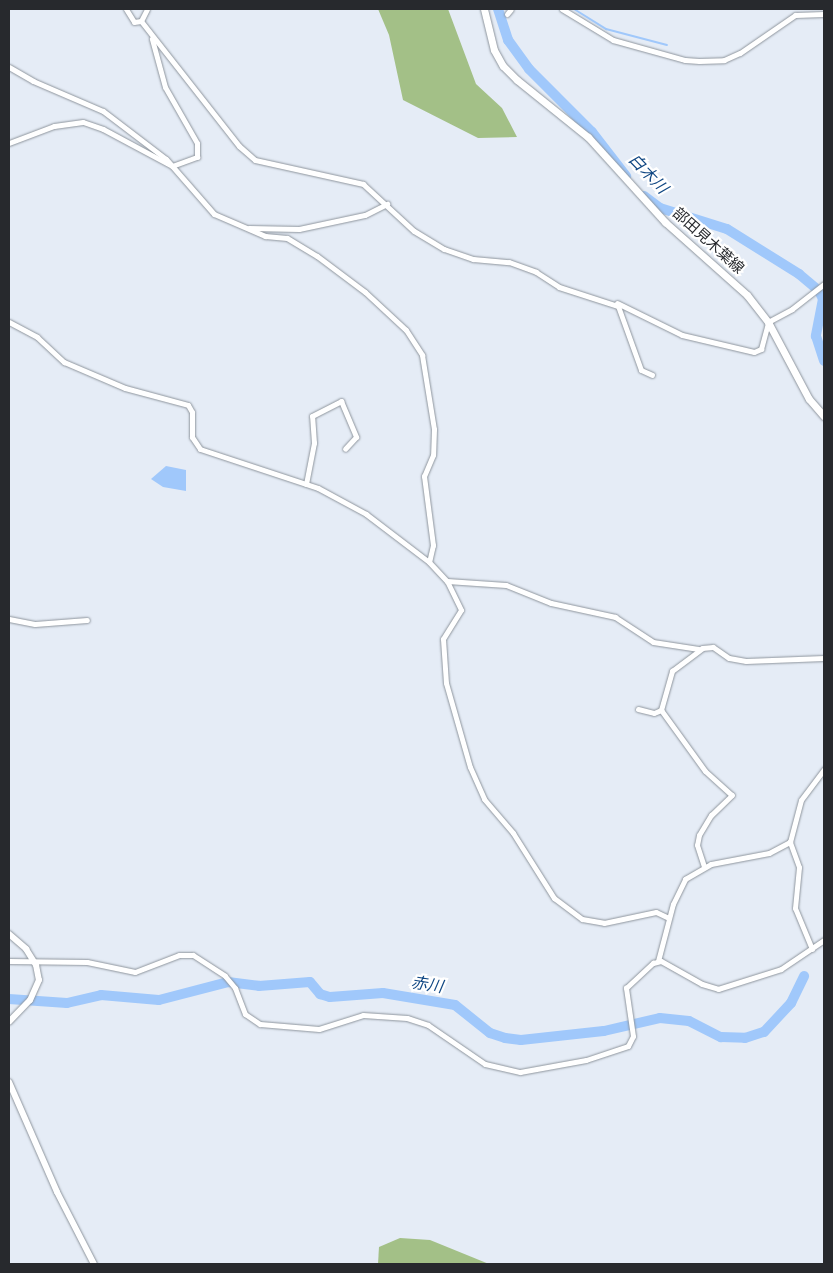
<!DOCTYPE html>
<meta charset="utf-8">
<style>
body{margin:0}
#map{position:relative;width:833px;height:1273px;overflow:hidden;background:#e5ecf6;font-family:"Roboto Serif","Noto Sans JP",serif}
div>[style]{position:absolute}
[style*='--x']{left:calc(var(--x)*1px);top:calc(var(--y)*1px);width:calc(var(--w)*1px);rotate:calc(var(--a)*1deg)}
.forest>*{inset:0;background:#a3c087}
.water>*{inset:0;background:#a0c8fb}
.stream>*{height:2px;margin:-1px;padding:0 1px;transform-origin:1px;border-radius:1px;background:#a0c8fb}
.river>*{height:10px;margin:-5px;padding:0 5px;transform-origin:5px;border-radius:5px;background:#a0c8fb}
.roads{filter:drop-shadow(0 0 1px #8e959d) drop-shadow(0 0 1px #8e959d)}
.minor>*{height:5px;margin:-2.5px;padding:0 2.5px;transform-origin:2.5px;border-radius:2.5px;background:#fff}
.tertiary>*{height:6px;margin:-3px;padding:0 3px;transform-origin:3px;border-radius:3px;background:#fff}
.secondary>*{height:7px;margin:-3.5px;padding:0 3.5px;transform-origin:3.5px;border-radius:3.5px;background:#fff}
span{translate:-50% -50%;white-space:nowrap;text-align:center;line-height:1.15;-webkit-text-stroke:4.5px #fff;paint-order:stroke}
.street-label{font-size:15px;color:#27292d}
.water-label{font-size:16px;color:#104783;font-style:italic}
.frame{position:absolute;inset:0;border:10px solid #27292d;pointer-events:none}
</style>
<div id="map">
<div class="forest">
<div style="clip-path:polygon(378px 9px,448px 9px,476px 84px,502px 108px,517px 137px,478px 138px,403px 100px,389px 35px)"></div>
<div style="clip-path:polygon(400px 1238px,430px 1240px,489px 1264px,378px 1264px,379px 1247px)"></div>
</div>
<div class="water">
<div style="clip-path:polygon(166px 466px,186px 470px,186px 491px,163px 487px,151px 479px)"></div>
</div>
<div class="stream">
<div style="--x:574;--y:9;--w:38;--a:32"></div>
<div style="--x:606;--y:29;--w:63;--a:14.7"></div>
</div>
<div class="river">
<div style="--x:498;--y:9;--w:33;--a:72"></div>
<div style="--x:508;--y:40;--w:36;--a:54"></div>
<div style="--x:529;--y:69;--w:89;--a:45"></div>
<div style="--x:592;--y:132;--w:56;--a:52.3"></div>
<div style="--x:644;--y:196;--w:20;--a:37"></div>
<div style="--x:660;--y:208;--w:70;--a:17.4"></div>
<div style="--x:727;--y:229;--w:85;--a:32"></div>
<div style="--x:799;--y:274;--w:26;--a:40"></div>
<div style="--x:819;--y:291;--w:9;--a:63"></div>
<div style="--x:823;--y:299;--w:38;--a:101"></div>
<div style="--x:816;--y:336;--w:26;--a:72"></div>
<div style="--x:9;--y:999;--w:58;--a:3.9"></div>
<div style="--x:67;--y:1003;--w:35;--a:-13"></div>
<div style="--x:101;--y:995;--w:58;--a:4.9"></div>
<div style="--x:159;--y:1000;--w:71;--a:-14.6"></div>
<div style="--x:228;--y:982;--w:31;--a:7"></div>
<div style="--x:259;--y:986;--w:51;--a:-4.5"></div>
<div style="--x:310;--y:982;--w:16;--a:50"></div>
<div style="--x:320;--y:994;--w:10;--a:17"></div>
<div style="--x:330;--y:997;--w:53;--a:-4.3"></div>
<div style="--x:383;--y:993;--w:73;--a:9.5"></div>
<div style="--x:455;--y:1005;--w:45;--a:38.7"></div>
<div style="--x:490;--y:1033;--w:16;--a:18"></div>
<div style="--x:505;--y:1038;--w:16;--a:7"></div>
<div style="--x:521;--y:1040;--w:83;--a:-6.2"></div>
<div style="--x:604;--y:1031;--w:57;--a:-13.1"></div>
<div style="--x:660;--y:1018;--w:29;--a:6"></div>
<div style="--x:689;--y:1021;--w:36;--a:27"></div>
<div style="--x:721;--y:1037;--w:24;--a:2"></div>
<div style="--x:745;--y:1038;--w:20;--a:-18"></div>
<div style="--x:764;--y:1032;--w:40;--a:-47"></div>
<div style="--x:791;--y:1003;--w:30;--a:-64"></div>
</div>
<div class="roads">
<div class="minor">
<div style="--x:126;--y:9;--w:15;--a:58"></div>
<div style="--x:134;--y:22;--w:7;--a:-8"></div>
<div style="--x:562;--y:9;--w:60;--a:31.3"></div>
<div style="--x:613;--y:40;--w:75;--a:15.5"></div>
<div style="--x:685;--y:60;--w:14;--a:4"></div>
<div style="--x:699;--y:61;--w:25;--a:-2"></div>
<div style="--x:724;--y:60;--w:17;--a:-24"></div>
<div style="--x:740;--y:53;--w:67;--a:-34.6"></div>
<div style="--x:795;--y:15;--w:29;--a:-2"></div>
<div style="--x:507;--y:14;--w:6;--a:-51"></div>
<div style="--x:141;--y:21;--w:159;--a:51.9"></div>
<div style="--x:239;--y:146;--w:21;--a:41"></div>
<div style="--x:255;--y:160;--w:111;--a:12.5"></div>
<div style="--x:363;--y:184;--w:69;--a:42.7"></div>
<div style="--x:414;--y:231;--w:35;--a:31"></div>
<div style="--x:444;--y:249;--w:31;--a:19"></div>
<div style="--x:473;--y:259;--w:36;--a:5"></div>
<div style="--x:509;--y:262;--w:29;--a:20"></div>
<div style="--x:536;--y:272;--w:27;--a:33"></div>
<div style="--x:559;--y:287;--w:62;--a:17.9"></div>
<div style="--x:141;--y:21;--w:13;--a:-63"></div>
<div style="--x:9;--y:67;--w:28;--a:30"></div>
<div style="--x:33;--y:81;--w:76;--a:23.2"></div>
<div style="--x:103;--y:111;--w:79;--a:37.3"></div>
<div style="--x:166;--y:159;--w:73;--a:48.9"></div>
<div style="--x:214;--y:214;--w:56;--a:23.3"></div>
<div style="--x:265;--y:236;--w:22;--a:5"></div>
<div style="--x:287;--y:238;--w:35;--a:31"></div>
<div style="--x:317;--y:256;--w:60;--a:36.9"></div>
<div style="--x:365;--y:292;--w:56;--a:42.8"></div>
<div style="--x:406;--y:330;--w:30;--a:57"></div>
<div style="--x:422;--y:355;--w:75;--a:80.8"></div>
<div style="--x:434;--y:429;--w:26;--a:92"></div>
<div style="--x:433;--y:455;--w:23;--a:113"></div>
<div style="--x:424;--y:476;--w:70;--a:82.6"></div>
<div style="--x:433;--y:545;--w:17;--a:103"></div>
<div style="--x:9;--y:143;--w:48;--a:-20.7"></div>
<div style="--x:54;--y:126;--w:29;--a:-8"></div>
<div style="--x:83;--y:122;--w:21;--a:19"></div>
<div style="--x:103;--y:129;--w:78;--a:28.2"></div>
<div style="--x:172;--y:166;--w:27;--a:-20"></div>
<div style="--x:197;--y:157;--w:14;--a:-90"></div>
<div style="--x:197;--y:143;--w:64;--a:-119.7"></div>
<div style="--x:165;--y:87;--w:50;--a:-105.2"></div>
<div style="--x:249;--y:228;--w:50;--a:1.1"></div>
<div style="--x:299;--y:229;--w:67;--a:-12"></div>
<div style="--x:365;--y:215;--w:25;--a:-27"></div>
<div style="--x:617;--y:303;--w:72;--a:26.2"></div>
<div style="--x:682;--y:335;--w:74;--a:13.3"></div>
<div style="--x:754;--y:352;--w:8;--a:-23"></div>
<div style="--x:761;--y:349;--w:28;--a:-75"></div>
<div style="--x:768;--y:322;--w:27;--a:-28"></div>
<div style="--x:792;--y:309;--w:41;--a:-38"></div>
<div style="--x:618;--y:306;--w:68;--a:70.2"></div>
<div style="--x:641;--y:370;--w:12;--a:24"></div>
<div style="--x:9;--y:322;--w:32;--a:28"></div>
<div style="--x:37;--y:337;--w:37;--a:43"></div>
<div style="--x:64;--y:362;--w:66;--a:23.1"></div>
<div style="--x:125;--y:388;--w:65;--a:15.1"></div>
<div style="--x:188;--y:405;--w:8;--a:60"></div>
<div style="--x:192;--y:412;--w:25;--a:90"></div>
<div style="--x:192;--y:437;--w:14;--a:56"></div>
<div style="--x:200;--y:449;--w:124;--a:18.3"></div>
<div style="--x:318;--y:488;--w:55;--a:28.4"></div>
<div style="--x:366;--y:514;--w:79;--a:37.3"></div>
<div style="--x:429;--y:562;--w:26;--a:47"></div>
<div style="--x:447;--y:581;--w:59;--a:3.9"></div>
<div style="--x:506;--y:585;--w:48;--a:21.8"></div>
<div style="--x:551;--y:603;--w:66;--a:12.3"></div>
<div style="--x:615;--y:617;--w:45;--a:33.3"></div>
<div style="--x:653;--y:642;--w:46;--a:8.8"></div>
<div style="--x:306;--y:484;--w:42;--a:-79"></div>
<div style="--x:314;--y:443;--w:27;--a:-94"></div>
<div style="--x:312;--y:416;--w:33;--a:-27"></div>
<div style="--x:341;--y:401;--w:39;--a:67"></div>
<div style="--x:356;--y:437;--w:16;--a:133"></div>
<div style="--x:447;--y:581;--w:32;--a:64"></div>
<div style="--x:461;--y:610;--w:34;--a:122"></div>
<div style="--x:443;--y:639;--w:44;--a:86.1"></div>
<div style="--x:446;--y:683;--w:87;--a:74.1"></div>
<div style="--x:470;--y:767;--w:35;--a:66"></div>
<div style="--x:484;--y:799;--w:45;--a:49.5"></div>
<div style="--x:513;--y:833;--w:77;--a:57.8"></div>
<div style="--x:554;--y:898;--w:35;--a:37"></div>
<div style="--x:582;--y:919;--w:22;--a:10"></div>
<div style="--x:604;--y:923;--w:53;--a:-11.9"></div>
<div style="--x:656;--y:912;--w:14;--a:25"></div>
<div style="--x:9;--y:619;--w:26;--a:11"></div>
<div style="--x:35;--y:624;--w:52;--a:-4.4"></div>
<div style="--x:638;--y:709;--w:16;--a:14"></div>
<div style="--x:654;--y:713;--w:8;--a:-23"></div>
<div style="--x:661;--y:710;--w:41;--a:-74.2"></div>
<div style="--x:672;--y:671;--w:38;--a:-37"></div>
<div style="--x:702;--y:648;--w:11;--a:-5"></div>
<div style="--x:713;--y:647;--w:19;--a:35"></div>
<div style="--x:729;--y:658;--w:17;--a:10"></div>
<div style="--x:746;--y:661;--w:78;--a:-2.2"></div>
<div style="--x:661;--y:710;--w:75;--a:54.2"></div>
<div style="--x:705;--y:771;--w:36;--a:42"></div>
<div style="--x:732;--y:795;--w:29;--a:136"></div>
<div style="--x:711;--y:815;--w:23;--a:121"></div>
<div style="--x:699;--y:835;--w:10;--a:101"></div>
<div style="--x:697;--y:845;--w:23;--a:72"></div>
<div style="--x:812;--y:949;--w:44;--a:-112.5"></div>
<div style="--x:795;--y:908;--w:41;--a:-84.4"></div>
<div style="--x:799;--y:867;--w:27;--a:-110"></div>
<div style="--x:790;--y:842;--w:43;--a:-75.3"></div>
<div style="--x:801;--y:800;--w:39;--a:-53"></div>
<div style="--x:9;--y:961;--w:78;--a:0.7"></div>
<div style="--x:87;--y:962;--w:49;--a:11.8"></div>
<div style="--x:135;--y:972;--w:47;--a:-21.1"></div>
<div style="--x:179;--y:955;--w:14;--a:0"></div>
<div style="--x:193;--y:955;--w:38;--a:33"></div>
<div style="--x:225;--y:976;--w:16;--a:50"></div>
<div style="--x:235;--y:988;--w:28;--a:69"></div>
<div style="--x:245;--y:1014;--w:18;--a:34"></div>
<div style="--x:260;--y:1024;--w:59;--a:4.8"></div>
<div style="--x:319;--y:1029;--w:46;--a:-17.7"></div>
<div style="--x:363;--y:1015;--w:44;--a:3.9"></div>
<div style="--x:407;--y:1018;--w:22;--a:18"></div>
<div style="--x:428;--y:1025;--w:69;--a:34.4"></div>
<div style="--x:485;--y:1064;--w:36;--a:13"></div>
<div style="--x:520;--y:1072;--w:67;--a:-10.3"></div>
<div style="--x:586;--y:1060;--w:44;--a:-18.4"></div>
<div style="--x:628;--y:1046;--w:11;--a:-63"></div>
<div style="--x:633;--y:1036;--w:49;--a:-98.3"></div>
<div style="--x:626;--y:988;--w:37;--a:-43"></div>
<div style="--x:653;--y:963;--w:8;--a:-14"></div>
<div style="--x:661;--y:961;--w:47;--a:29.3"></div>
<div style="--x:702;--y:984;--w:17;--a:17"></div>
<div style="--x:718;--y:989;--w:66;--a:-17.6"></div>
<div style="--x:781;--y:969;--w:52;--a:-34"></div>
<div style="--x:658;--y:961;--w:59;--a:-75.3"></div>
<div style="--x:673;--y:904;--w:28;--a:-64"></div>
<div style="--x:685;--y:879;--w:30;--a:-30"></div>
<div style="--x:711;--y:864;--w:59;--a:-10.7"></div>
<div style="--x:769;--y:853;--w:24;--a:-28"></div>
</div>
<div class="tertiary">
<div style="--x:9;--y:934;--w:23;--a:41"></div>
<div style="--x:26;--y:949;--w:19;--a:58"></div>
<div style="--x:36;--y:965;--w:15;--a:79"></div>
<div style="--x:39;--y:980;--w:22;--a:114"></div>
<div style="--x:30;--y:1000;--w:30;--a:134"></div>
<div style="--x:9;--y:1082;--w:120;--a:66.4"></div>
<div style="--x:57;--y:1192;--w:81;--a:62.8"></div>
</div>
<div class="secondary">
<div style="--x:484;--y:9;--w:42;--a:76.3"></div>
<div style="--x:494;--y:50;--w:18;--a:61"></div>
<div style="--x:503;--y:66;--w:20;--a:45"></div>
<div style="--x:517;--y:80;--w:91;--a:38.8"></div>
<div style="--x:588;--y:137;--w:115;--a:47.8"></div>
<div style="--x:665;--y:222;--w:110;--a:41.7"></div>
<div style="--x:747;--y:295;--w:34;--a:52"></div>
<div style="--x:768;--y:322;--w:87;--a:62"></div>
<div style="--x:809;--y:399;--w:23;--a:49"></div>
</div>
</div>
<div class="street-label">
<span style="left:708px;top:241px;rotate:42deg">部田見木葉線</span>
</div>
<div class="water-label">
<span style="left:648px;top:174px;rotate:46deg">白木川</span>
<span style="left:427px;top:985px;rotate:9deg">赤川</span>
</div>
<div class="frame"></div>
</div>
